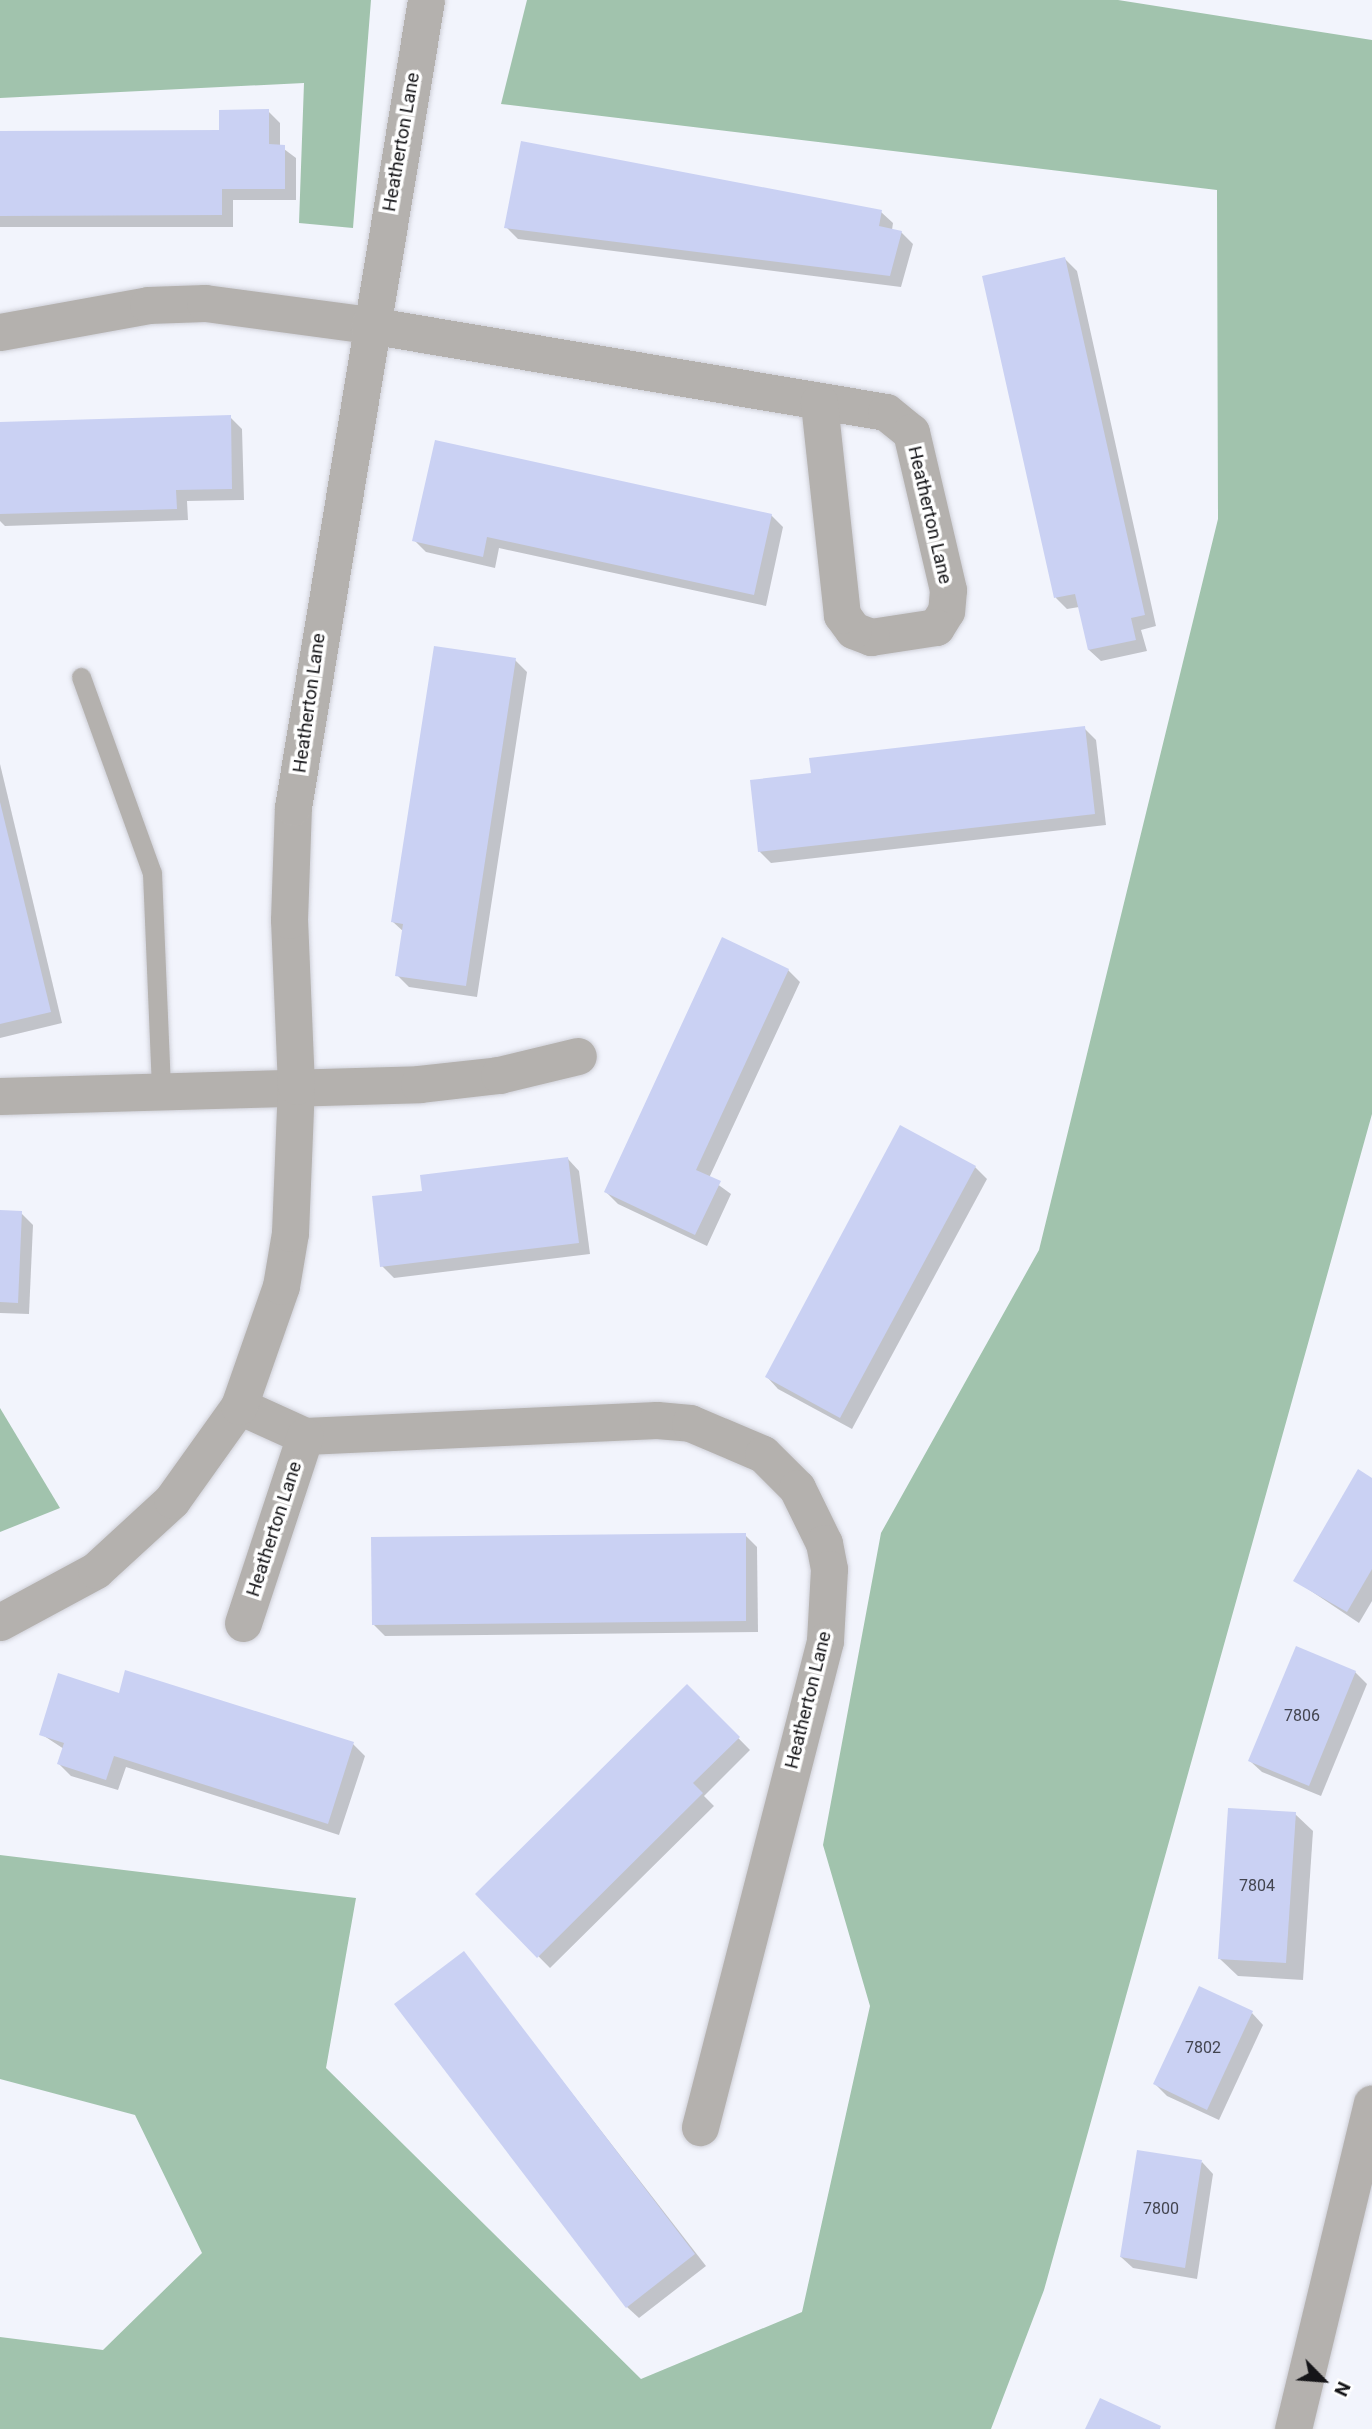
<!DOCTYPE html>
<style>
body{margin:0}
#map{position:relative;width:1372px;height:2429px;overflow:hidden;background:#f2f4fc;font-family:Roboto,sans-serif}
div>[style]{position:absolute}
[style*='--x']{left:calc(var(--x)*1px);top:calc(var(--y)*1px);width:calc(var(--w)*1px);rotate:calc(var(--a)*1deg)}
.forest>*{inset:0;background:#a1c3ad}
.shadow>*{inset:0;background:#0003}
.building>*{inset:0;background:#cad1f3}
.roads{filter:drop-shadow(0 0 2px #cfd0d8) drop-shadow(0 0 2px #cfd0d8)}
.lane>*{height:19px;margin:-9.5px;padding:0 9.5px;transform-origin:9.5px;border-radius:9.5px;background:#b4b1ae}
.street>*{height:37px;margin:-18.5px;padding:0 18.5px;transform-origin:18.5px;border-radius:18.5px;background:#b4b1ae}
span{translate:-50% -50%;white-space:nowrap;text-align:center;line-height:1.15;-webkit-text-stroke:7px #fff;paint-order:stroke}
.number-label{font-size:16px;color:#42444f}
.number-label span{-webkit-text-stroke-width:0}
.street-label{font-size:19px;color:#151518}
.north{position:absolute;left:1288px;top:2345px;width:70px;height:70px;-webkit-text-stroke:5px #fff;paint-order:stroke;rotate:115deg;font-size:19px;font-weight:700;line-height:28px;text-align:center;color:#151518}
.north::after{content:'';display:block;margin:auto;width:24px;height:32px;background:#151518;clip-path:polygon(50% 0,100% 100%,50% 72%,0 100%)}
</style>
<div id="map">
<div class="forest">
<div style="clip-path:polygon(0 0,371px 0,353px 228px,299px 223px,304px 83px,0 98px)"></div>
<div style="clip-path:polygon(527px 0,1118px 0,1372px 40px,1372px 1114px,1044px 2290px,991px 2429px,0 2429px,0 2337px,103px 2350px,202px 2253px,135px 2115px,0 2079px,0 1855px,356px 1898px,326px 2068px,641px 2379px,802px 2312px,870px 2006px,823px 1845px,881px 1533px,1039px 1250px,1218px 519px,1217px 190px,501px 104px)"></div>
<div style="clip-path:polygon(0 1408px,60px 1508px,0 1532px)"></div>
</div>
<div class="shadow">
<div style="clip-path:polygon(268px 111px,280px 123px,280px 146px,296px 158px,296px 200px,233px 200px,233px 227px,0 227px,0 133px,221px 132px)"></div>
<div style="clip-path:polygon(881px 212px,893px 223px,892px 230px,901px 232px,913px 244px,901px 287px,518px 239px,506px 227px)"></div>
<div style="clip-path:polygon(1065px 259px,1077px 271px,1156px 626px,1141px 630px,1147px 651px,1101px 661px,1089px 650px,1079px 607px,1067px 609px,1056px 598px)"></div>
<div style="clip-path:polygon(230px 417px,242px 429px,244px 500px,187px 501px,188px 520px,5px 526px,0 521px,0 424px)"></div>
<div style="clip-path:polygon(771px 515px,783px 527px,766px 606px,499px 548px,495px 568px,426px 552px,414px 540px)"></div>
<div style="clip-path:polygon(515px 660px,527px 672px,477px 997px,409px 987px,397px 975px,404px 932px,393px 922px)"></div>
<div style="clip-path:polygon(1084px 728px,1096px 740px,1106px 825px,771px 863px,759px 851px,813px 774px)"></div>
<div style="clip-path:polygon(0 764px,62px 1023px,0 1038px)"></div>
<div style="clip-path:polygon(788px 970px,800px 982px,709px 1178px,731px 1194px,707px 1246px,618px 1204px,606px 1192px)"></div>
<div style="clip-path:polygon(568px 1159px,579px 1171px,590px 1254px,394px 1278px,382px 1266px,424px 1192px)"></div>
<div style="clip-path:polygon(975px 1167px,987px 1179px,852px 1429px,778px 1389px,767px 1377px)"></div>
<div style="clip-path:polygon(0 1212px,21px 1213px,33px 1225px,29px 1314px,0 1313px)"></div>
<div style="clip-path:polygon(1372px 1480px,1372px 1601px,1359px 1623px,1296px 1581px)"></div>
<div style="clip-path:polygon(745px 1535px,757px 1547px,758px 1632px,385px 1636px,373px 1624px)"></div>
<div style="clip-path:polygon(1355px 1672px,1367px 1684px,1321px 1796px,1262px 1772px,1250px 1761px)"></div>
<div style="clip-path:polygon(687px 1686px,750px 1750px,704px 1796px,714px 1806px,550px 1968px,477px 1894px)"></div>
<div style="clip-path:polygon(120px 1695px,353px 1744px,365px 1756px,339px 1835px,126px 1767px,118px 1790px,71px 1776px,59px 1764px,64px 1749px,41px 1734px)"></div>
<div style="clip-path:polygon(1295px 1814px,1313px 1831px,1303px 1980px,1238px 1976px,1220px 1959px)"></div>
<div style="clip-path:polygon(463px 1953px,706px 2266px,639px 2318px,627px 2307px)"></div>
<div style="clip-path:polygon(1252px 2013px,1263px 2025px,1219px 2120px,1167px 2096px,1155px 2084px)"></div>
<div style="clip-path:polygon(1202px 2162px,1213px 2174px,1197px 2279px,1133px 2268px,1121px 2257px)"></div>
</div>
<div class="building">
<div style="clip-path:polygon(269px 109px,269px 144px,285px 145px,285px 189px,222px 189px,222px 215px,0 216px,0 131px,219px 130px,219px 110px)"></div>
<div style="clip-path:polygon(521px 141px,882px 210px,879px 226px,902px 231px,890px 276px,504px 228px)"></div>
<div style="clip-path:polygon(1065px 257px,1145px 615px,1131px 618px,1136px 640px,1088px 650px,1075px 594px,1054px 598px,982px 276px)"></div>
<div style="clip-path:polygon(231px 415px,232px 489px,176px 490px,177px 509px,0 514px,0 422px)"></div>
<div style="clip-path:polygon(435px 440px,772px 514px,754px 595px,487px 537px,483px 557px,412px 541px)"></div>
<div style="clip-path:polygon(434px 646px,516px 658px,466px 986px,395px 976px,403px 924px,391px 922px)"></div>
<div style="clip-path:polygon(1085px 726px,1095px 814px,758px 852px,750px 780px,811px 773px,809px 758px)"></div>
<div style="clip-path:polygon(0 802px,51px 1012px,0 1024px)"></div>
<div style="clip-path:polygon(722px 937px,789px 969px,696px 1170px,721px 1181px,695px 1235px,604px 1192px)"></div>
<div style="clip-path:polygon(900px 1125px,976px 1166px,840px 1418px,765px 1377px)"></div>
<div style="clip-path:polygon(568px 1157px,579px 1243px,380px 1267px,372px 1196px,422px 1191px,420px 1175px)"></div>
<div style="clip-path:polygon(0 1210px,22px 1211px,18px 1303px,0 1302px)"></div>
<div style="clip-path:polygon(1358px 1469px,1372px 1478px,1372px 1569px,1347px 1612px,1293px 1581px)"></div>
<div style="clip-path:polygon(746px 1533px,746px 1621px,372px 1625px,371px 1537px)"></div>
<div style="clip-path:polygon(1296px 1646px,1356px 1671px,1309px 1786px,1248px 1761px)"></div>
<div style="clip-path:polygon(125px 1670px,354px 1742px,328px 1824px,114px 1756px,106px 1780px,57px 1764px,64px 1743px,39px 1735px,58px 1673px,119px 1693px)"></div>
<div style="clip-path:polygon(687px 1684px,740px 1737px,693px 1783px,703px 1793px,537px 1958px,475px 1894px)"></div>
<div style="clip-path:polygon(1228px 1808px,1296px 1812px,1286px 1963px,1218px 1959px)"></div>
<div style="clip-path:polygon(464px 1951px,695px 2254px,626px 2308px,394px 2004px)"></div>
<div style="clip-path:polygon(1199px 1986px,1253px 2011px,1207px 2110px,1153px 2084px)"></div>
<div style="clip-path:polygon(1137px 2150px,1202px 2160px,1185px 2268px,1120px 2257px)"></div>
<div style="clip-path:polygon(1100px 2398px,1161px 2426px,1160px 2429px,1085px 2429px)"></div>
</div>
<div class="roads">
<div class="lane">
<div style="--x:81;--y:677;--w:208;--a:70.1"></div>
<div style="--x:152;--y:873;--w:219;--a:87.6"></div>
</div>
<div class="street">
<div style="--x:0;--y:332;--w:150;--a:-10.3"></div>
<div style="--x:148;--y:305;--w:57;--a:-2"></div>
<div style="--x:205;--y:303;--w:165;--a:7.6"></div>
<div style="--x:369;--y:325;--w:524;--a:9.55"></div>
<div style="--x:886;--y:412;--w:32;--a:39"></div>
<div style="--x:911;--y:432;--w:162;--a:76.8"></div>
<div style="--x:948;--y:590;--w:21;--a:95"></div>
<div style="--x:946;--y:611;--w:19;--a:122"></div>
<div style="--x:936;--y:627;--w:66;--a:171.3"></div>
<div style="--x:871;--y:637;--w:19;--a:-159"></div>
<div style="--x:853;--y:630;--w:19;--a:-126"></div>
<div style="--x:842;--y:615;--w:214;--a:-96.2"></div>
<div style="--x:0;--y:1096;--w:419;--a:-1.6"></div>
<div style="--x:419;--y:1084;--w:81;--a:-6.4"></div>
<div style="--x:499;--y:1075;--w:81;--a:-13.5"></div>
<div style="--x:239;--y:1406;--w:72;--a:24.4"></div>
<div style="--x:305;--y:1436;--w:352;--a:-2.6"></div>
<div style="--x:657;--y:1420;--w:33;--a:5"></div>
<div style="--x:690;--y:1423;--w:79;--a:23"></div>
<div style="--x:763;--y:1454;--w:48;--a:45"></div>
<div style="--x:797;--y:1488;--w:61;--a:63.9"></div>
<div style="--x:824;--y:1543;--w:26;--a:79"></div>
<div style="--x:829;--y:1569;--w:72;--a:93.2"></div>
<div style="--x:825;--y:1641;--w:502;--a:104.42"></div>
<div style="--x:0;--y:1622;--w:109;--a:-28.4"></div>
<div style="--x:96;--y:1570;--w:103;--a:-42.6"></div>
<div style="--x:172;--y:1500;--w:115;--a:-54.5"></div>
<div style="--x:239;--y:1406;--w:127;--a:-70.7"></div>
<div style="--x:281;--y:1286;--w:54;--a:-80.4"></div>
<div style="--x:290;--y:1233;--w:147;--a:-87.7"></div>
<div style="--x:296;--y:1086;--w:166;--a:-92.4"></div>
<div style="--x:289;--y:920;--w:113;--a:-88"></div>
<div style="--x:293;--y:807;--w:818;--a:-80.64"></div>
<div style="--x:243;--y:1623;--w:197;--a:-71.7"></div>
<div style="--x:1293;--y:2429;--w:335;--a:-76.4"></div>
</div>
</div>
<div class="number-label">
<span style="left:1302px;top:1716px">7806</span>
<span style="left:1257px;top:1886px">7804</span>
<span style="left:1203px;top:2048px">7802</span>
<span style="left:1161px;top:2209px">7800</span>
</div>
<div class="street-label">
<span style="left:401px;top:142px;rotate:-80deg">Heatherton Lane</span>
<span style="left:930px;top:515px;rotate:77deg">Heatherton Lane</span>
<span style="left:309px;top:703px;rotate:-82deg">Heatherton Lane</span>
<span style="left:274px;top:1529px;rotate:-72deg">Heatherton Lane</span>
<span style="left:808px;top:1700px;rotate:-76deg">Heatherton Lane</span>
</div>
<div class="north">N</div>
</div>
